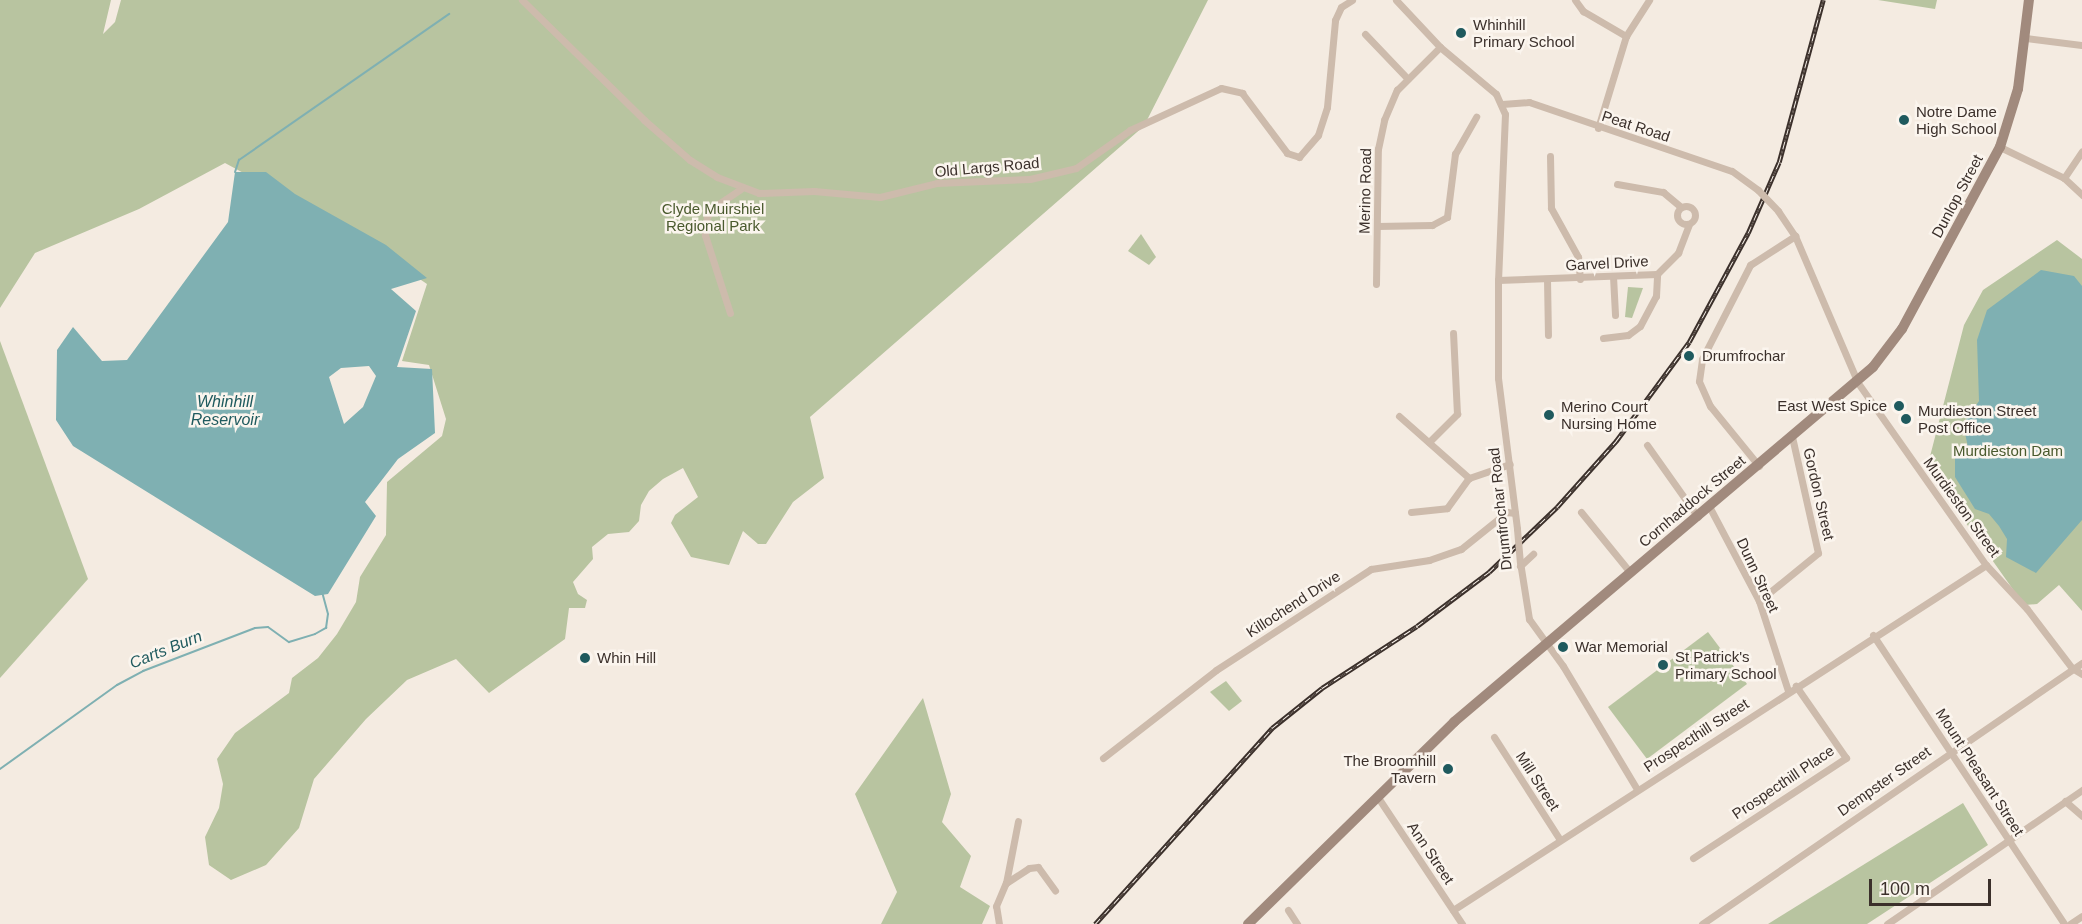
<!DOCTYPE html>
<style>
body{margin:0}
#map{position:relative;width:2082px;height:924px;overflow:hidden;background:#f4ebe1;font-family:Helvetica,sans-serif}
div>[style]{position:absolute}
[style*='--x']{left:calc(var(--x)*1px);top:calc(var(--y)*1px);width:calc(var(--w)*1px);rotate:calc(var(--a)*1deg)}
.green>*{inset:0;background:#b8c4a0}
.water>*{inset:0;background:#7fb0b2}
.stream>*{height:2px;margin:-1px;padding:0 1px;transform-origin:1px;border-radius:1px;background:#7fb0b2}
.street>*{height:7px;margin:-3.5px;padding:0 3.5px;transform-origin:3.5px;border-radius:3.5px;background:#cdbbac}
.street>.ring{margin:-3.5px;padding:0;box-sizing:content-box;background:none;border:7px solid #cdbbac;border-radius:50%}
.secondary>*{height:10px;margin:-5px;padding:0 5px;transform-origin:5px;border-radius:5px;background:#a18a7d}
.rail>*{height:4.5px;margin-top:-2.25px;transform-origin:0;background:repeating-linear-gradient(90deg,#fbf5ee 0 7px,#3b302b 0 14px);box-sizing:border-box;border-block:2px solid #3b302b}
.street-bridge>*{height:7px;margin:-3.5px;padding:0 3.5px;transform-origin:3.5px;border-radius:3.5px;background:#cdbbac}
.dots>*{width:16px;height:16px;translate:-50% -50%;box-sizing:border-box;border:3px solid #fbf5ee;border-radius:50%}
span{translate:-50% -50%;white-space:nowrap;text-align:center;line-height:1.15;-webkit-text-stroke:5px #fbf5ee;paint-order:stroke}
.poi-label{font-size:15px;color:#3b302b}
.left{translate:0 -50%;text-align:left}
.right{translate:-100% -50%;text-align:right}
.street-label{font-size:15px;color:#3b302b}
.park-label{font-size:15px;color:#4a5a2e}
.water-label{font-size:16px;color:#1f5a5e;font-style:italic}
.scale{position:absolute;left:1869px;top:879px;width:122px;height:27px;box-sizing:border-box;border:3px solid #3b302b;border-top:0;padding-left:8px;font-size:18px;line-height:21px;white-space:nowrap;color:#3b302b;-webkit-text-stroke:4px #fbf5ee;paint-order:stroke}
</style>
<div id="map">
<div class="green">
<div style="clip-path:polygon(0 0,111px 0,103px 34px,115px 22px,121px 0,1208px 0,1144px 126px,810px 417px,824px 478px,793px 502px,766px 544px,758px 544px,743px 531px,729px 565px,691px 557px,671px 523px,675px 515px,698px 497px,683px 468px,663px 479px,649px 491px,641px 505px,639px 521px,629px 532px,608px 534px,592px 547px,593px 559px,573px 582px,578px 594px,587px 600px,585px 608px,569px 608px,565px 639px,489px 693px,456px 659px,407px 680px,366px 719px,314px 779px,299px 828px,266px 865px,231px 880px,209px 865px,205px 837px,219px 808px,223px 784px,217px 759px,235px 733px,289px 693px,292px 678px,318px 658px,337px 634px,356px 602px,360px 577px,386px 535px,387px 482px,442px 436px,446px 419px,429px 365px,402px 361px,427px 284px,335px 222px,225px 163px,139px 209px,35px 253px,0 308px)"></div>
<div style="clip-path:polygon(1878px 0,1937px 0,1935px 9px)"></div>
<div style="clip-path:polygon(1141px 234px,1156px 257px,1149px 265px,1128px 251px)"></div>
<div style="clip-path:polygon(2057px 240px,2082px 259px,2082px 611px,2059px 585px,2037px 604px,2024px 605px,1927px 468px,1964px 325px,1983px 290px)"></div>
<div style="clip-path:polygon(1628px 287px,1643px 288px,1632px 318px,1625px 317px)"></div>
<div style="clip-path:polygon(0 341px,88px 579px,0 678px)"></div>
<div style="clip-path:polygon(1708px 632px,1747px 684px,1647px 759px,1608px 707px)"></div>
<div style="clip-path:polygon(1226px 681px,1242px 701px,1229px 711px,1210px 692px)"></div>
<div style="clip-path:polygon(923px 698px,951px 794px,942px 822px,971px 856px,960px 887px,990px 906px,982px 924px,881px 924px,897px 892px,855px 794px)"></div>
<div style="clip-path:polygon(1963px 803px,1988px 845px,1867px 924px,1768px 924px)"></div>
</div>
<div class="water">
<div style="clip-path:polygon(evenodd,235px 172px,266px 172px,295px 194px,386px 245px,427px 278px,391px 289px,416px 311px,397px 367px,432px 369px,435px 433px,398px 459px,365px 502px,376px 516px,328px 594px,315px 596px,73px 446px,56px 420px,57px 350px,73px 327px,102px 361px,127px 360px,228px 222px,235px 172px,369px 366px,376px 376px,363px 407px,344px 424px,329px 377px,341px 368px,369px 366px)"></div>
<div style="clip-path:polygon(2041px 270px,2074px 276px,2082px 286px,2082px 520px,2036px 573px,2006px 557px,2007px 539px,1999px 526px,1989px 514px,1975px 509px,1955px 477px,1955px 458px,1968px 447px,1963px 424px,1979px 401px,1977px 340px,1987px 310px)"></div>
</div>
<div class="stream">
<div style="--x:235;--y:172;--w:13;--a:-72"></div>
<div style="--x:239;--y:160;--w:256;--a:-34.8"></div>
<div style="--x:0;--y:769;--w:144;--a:-35.7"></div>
<div style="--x:117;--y:685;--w:30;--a:-28"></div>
<div style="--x:143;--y:671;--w:120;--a:-21"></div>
<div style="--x:255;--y:628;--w:13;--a:-4"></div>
<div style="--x:268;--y:627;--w:26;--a:36"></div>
<div style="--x:289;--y:642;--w:27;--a:-17"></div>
<div style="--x:315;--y:634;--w:13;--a:-29"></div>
<div style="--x:326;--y:628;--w:14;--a:-82"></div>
<div style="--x:328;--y:614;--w:20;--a:-105"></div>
</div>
<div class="street">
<div style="--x:522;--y:0;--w:171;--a:44.5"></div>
<div style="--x:644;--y:120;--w:61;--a:41"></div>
<div style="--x:690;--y:160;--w:32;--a:32"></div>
<div style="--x:717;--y:177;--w:45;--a:20.9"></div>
<div style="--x:759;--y:193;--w:55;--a:-2.1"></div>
<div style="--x:814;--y:191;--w:66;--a:5.2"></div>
<div style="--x:880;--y:197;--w:59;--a:-13.8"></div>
<div style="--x:937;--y:183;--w:93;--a:-2.5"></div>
<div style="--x:1030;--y:179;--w:47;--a:-13.4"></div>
<div style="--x:1076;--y:168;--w:66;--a:-35.1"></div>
<div style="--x:1130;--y:130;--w:100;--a:-24.8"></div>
<div style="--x:1221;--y:88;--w:22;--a:13"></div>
<div style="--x:1242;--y:93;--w:75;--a:53.1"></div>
<div style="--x:1287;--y:153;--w:13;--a:18"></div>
<div style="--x:1299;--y:157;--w:29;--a:-49"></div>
<div style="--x:1318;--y:135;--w:29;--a:-72"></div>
<div style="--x:1327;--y:107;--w:87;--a:-84.7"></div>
<div style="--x:1335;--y:20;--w:14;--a:-65"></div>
<div style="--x:1341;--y:7;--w:13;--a:-32"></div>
<div style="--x:1396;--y:0;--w:64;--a:46.9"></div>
<div style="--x:1440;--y:47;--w:73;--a:40"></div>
<div style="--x:1496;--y:94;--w:22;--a:66"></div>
<div style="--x:1505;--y:114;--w:166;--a:92.4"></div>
<div style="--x:1498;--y:280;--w:98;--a:90"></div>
<div style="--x:1498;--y:378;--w:152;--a:82.8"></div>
<div style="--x:1575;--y:0;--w:14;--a:54"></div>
<div style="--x:1583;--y:11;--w:50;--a:30.2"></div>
<div style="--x:1365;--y:34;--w:62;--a:46.3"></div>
<div style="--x:2026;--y:38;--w:56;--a:7.1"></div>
<div style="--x:1502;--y:104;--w:27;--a:-4"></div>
<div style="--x:1529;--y:102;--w:214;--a:18.8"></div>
<div style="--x:1732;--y:171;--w:32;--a:36"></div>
<div style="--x:1598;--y:128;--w:96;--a:-73.1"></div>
<div style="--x:1626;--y:36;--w:43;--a:-57.4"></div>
<div style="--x:2000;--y:147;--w:71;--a:25.8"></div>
<div style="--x:2064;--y:178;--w:25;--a:43"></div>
<div style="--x:1550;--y:156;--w:52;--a:88.9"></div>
<div style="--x:1551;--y:208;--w:56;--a:61.1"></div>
<div style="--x:1578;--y:257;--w:22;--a:85"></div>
<div style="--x:2064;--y:178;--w:32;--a:-56"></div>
<div style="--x:1617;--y:184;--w:47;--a:9.9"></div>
<div style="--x:1663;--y:192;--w:23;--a:40"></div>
<div class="ring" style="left:1677px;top:206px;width:11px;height:11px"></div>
<div style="--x:1778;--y:211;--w:30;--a:56"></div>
<div style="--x:1795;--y:236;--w:160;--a:66.8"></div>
<div style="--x:1858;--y:383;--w:223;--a:54.9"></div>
<div style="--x:1986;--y:565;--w:60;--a:47"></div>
<div style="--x:2027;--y:609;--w:74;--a:52.7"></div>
<div style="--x:2072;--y:668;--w:12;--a:31"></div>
<div style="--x:1377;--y:226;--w:55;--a:-1"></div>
<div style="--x:1432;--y:225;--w:17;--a:-28"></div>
<div style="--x:1447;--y:217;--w:64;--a:-82.8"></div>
<div style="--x:1455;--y:154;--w:43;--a:-60.4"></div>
<div style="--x:1613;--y:276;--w:39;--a:87"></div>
<div style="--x:1547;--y:279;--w:56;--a:89"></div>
<div style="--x:1498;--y:280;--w:159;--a:-2.2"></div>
<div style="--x:1657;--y:274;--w:30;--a:-45"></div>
<div style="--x:1678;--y:253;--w:31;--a:-69"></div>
<div style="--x:1376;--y:284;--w:135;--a:-89.2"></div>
<div style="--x:1378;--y:149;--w:30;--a:-78"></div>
<div style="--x:1384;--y:120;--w:33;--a:-67"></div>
<div style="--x:1397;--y:90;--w:61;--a:-45"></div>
<div style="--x:730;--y:313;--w:82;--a:-107.8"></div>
<div style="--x:705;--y:235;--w:18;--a:-84"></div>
<div style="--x:707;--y:217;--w:12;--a:-55"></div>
<div style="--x:714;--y:207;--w:32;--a:-34"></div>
<div style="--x:1603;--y:338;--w:25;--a:-7"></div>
<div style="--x:1628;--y:335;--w:15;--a:-37"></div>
<div style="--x:1640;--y:326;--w:34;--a:-62"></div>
<div style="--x:1656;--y:296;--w:22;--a:-87"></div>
<div style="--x:1399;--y:416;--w:94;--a:41.5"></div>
<div style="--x:1429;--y:442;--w:40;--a:-45"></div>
<div style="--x:1457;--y:414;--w:81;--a:-92.8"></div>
<div style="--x:1647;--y:445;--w:88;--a:54.7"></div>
<div style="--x:1759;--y:466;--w:77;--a:-129.2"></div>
<div style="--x:1710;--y:406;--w:27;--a:-114"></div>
<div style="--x:1699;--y:381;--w:22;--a:-82"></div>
<div style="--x:1702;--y:359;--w:106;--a:-62.9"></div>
<div style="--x:1750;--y:265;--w:54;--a:-32.8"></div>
<div style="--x:1710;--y:508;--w:105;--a:62.2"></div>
<div style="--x:1759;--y:601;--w:95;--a:72.1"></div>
<div style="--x:1411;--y:512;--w:36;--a:-6"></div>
<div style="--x:1447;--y:508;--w:37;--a:-54"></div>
<div style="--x:1469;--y:478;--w:43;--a:-18.9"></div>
<div style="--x:1581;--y:512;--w:77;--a:50.8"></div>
<div style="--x:1520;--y:562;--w:58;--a:81"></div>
<div style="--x:1529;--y:619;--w:58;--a:54.1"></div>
<div style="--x:1563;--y:666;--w:144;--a:59"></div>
<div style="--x:1520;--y:566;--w:18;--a:-43"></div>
<div style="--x:1759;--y:601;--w:76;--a:-39.1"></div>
<div style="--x:1818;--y:553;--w:119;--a:-102.6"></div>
<div style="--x:1873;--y:635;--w:346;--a:56.5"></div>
<div style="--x:1494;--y:737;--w:122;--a:57.3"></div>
<div style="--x:1103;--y:758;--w:143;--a:-37.9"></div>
<div style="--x:1216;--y:670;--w:185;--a:-33.1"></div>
<div style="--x:1371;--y:569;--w:59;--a:-8.8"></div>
<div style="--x:1429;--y:560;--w:34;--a:-19"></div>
<div style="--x:1461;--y:549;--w:59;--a:-38.8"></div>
<div style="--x:1507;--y:512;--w:8;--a:7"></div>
<div style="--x:1377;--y:796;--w:154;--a:56.4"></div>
<div style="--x:2065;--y:801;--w:23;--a:41"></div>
<div style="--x:1693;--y:858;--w:183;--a:-33.2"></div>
<div style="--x:1846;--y:758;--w:88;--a:-124.8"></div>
<div style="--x:1006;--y:883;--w:27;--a:-33"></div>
<div style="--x:1029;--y:868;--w:9;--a:-6"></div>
<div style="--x:1038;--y:867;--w:29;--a:54"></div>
<div style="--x:1288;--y:910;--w:17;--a:57"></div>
<div style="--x:1453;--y:910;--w:635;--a:-32.91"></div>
<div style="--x:999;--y:924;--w:18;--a:-99"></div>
<div style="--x:996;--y:906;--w:25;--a:-67"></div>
<div style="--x:1006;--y:883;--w:63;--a:-79"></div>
<div style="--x:1702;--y:924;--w:461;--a:-34.5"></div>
<div style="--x:1887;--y:924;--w:237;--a:-34.5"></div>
<div style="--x:2070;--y:924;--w:14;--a:-34"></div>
</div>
<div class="secondary">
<div style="--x:1248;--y:924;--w:289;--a:-44.4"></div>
<div style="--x:1454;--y:722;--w:549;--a:-40.27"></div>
<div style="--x:1873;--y:367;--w:48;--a:-52.7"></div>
<div style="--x:1902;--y:329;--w:207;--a:-61.7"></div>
<div style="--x:2000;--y:147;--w:61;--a:-72.8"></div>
<div style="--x:2018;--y:89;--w:90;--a:-83"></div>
</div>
<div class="rail">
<div style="--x:1095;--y:924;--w:264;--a:-47.9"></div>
<div style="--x:1272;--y:728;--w:64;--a:-38.7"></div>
<div style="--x:1322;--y:688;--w:113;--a:-33.1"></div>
<div style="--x:1417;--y:626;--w:90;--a:-36.9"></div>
<div style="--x:1489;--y:572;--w:94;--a:-43.7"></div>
<div style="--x:1557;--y:507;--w:89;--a:-48.2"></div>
<div style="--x:1616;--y:441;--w:123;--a:-53.6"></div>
<div style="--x:1689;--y:342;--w:124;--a:-61.6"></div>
<div style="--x:1748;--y:233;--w:77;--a:-66.4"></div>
<div style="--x:1779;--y:162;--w:168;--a:-74.8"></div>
</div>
<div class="street-bridge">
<div style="--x:1758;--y:190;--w:29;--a:46"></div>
<div style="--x:1517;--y:529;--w:33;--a:85"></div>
</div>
<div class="dots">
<div style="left:1461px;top:33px;background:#1f5a5e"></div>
<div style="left:1904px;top:120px;background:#1f5a5e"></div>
<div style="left:1689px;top:356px;background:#1f5a5e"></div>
<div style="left:1899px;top:406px;background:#1f5a5e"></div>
<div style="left:1549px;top:415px;background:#1f5a5e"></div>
<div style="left:1906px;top:419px;background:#1f5a5e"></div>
<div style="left:1563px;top:647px;background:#1f5a5e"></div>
<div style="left:585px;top:658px;background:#1f5a5e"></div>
<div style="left:1663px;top:665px;background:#1f5a5e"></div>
<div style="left:1448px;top:769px;background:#1f5a5e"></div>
</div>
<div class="poi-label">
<span class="left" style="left:1473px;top:33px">Whinhill<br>Primary School</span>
<span class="left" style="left:1916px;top:120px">Notre Dame<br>High School</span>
<span class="left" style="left:1702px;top:356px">Drumfrochar</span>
<span class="left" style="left:1561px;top:415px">Merino Court<br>Nursing Home</span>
<span class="right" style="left:1887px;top:406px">East West Spice</span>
<span class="left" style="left:1918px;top:419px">Murdieston Street<br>Post Office</span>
<span class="left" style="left:1575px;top:647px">War Memorial</span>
<span class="left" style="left:1675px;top:665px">St Patrick's<br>Primary School</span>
<span class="left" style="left:597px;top:658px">Whin Hill</span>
<span class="right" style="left:1436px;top:769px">The Broomhill<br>Tavern</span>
</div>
<div class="street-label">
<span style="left:1636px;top:126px;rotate:18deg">Peat Road</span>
<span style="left:987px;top:167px;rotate:-5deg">Old Largs Road</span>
<span style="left:1365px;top:191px;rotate:-89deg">Merino Road</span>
<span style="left:1957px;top:196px;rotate:-62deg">Dunlop Street</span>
<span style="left:1607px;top:263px;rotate:-3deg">Garvel Drive</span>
<span style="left:1819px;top:494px;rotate:77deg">Gordon Street</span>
<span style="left:1692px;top:501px;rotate:-40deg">Cornhaddock Street</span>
<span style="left:1962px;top:507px;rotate:54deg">Murdieston Street</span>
<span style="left:1500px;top:509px;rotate:-96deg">Drumfrochar Road</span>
<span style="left:1758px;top:575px;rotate:65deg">Dunn Street</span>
<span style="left:1293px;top:604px;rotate:-33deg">Killochend Drive</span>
<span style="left:1696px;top:735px;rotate:-33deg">Prospecthill Street</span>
<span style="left:1980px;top:772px;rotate:57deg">Mount Pleasant Street</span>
<span style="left:1538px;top:781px;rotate:57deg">Mill Street</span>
<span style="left:1884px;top:781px;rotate:-35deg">Dempster Street</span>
<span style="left:1783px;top:782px;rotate:-34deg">Prospecthill Place</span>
<span style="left:1431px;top:853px;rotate:56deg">Ann Street</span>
</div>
<div class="park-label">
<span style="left:713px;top:217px">Clyde Muirshiel<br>Regional Park</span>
<span style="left:2008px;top:451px">Murdieston Dam</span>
</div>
<div class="water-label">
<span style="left:225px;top:411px">Whinhill<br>Reservoir</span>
<span style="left:166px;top:650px;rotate:-22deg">Carts Burn</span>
</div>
<div class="scale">100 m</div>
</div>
